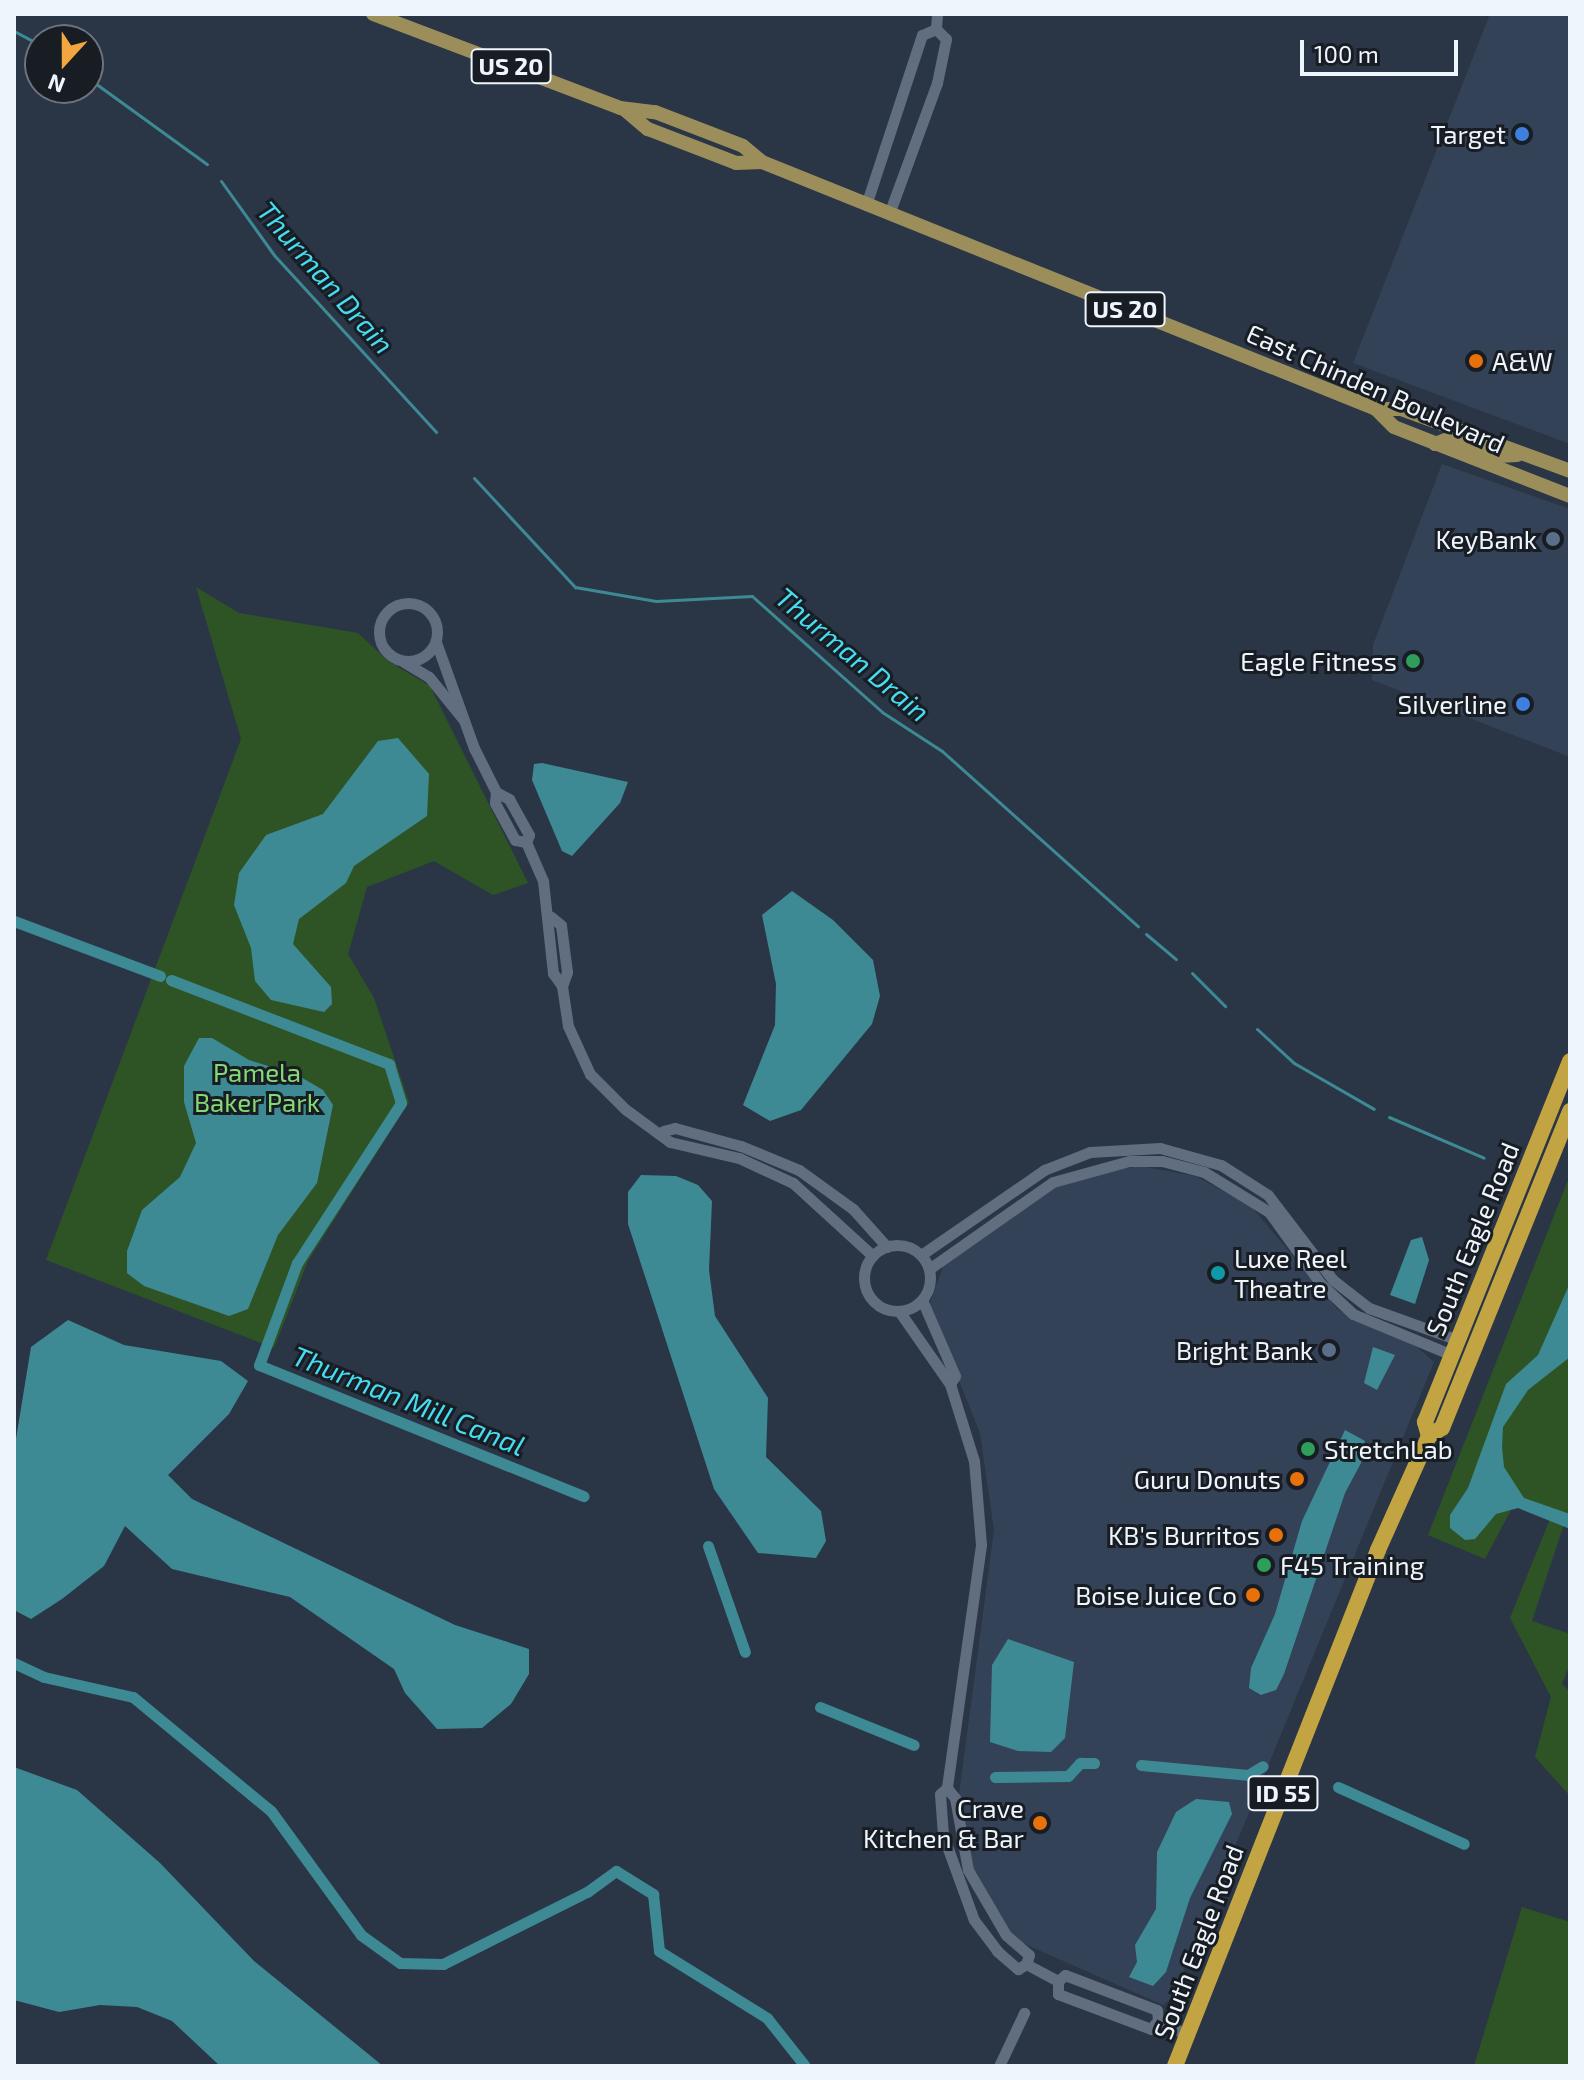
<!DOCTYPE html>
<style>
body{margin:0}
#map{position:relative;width:1584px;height:2080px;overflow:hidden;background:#2a3646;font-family:"Exo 2",sans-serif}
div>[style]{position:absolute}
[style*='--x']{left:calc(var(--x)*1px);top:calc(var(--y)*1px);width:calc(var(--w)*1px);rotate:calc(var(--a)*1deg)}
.built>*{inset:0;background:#344257}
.green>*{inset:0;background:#2e5426}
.water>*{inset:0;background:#3d8a95}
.stream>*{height:3px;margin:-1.5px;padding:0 1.5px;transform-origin:1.5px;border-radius:1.5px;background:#3d8a95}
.canal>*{height:11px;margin:-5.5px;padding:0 5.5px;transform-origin:5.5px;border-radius:5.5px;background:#3d8a95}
.minor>*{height:11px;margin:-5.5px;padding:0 5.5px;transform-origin:5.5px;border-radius:5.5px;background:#616e80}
.minor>.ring{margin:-5.5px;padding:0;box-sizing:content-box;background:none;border:11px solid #616e80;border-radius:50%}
.major>*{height:14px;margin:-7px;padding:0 7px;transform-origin:7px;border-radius:7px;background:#9b8e5b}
.highway>*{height:16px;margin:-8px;padding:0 8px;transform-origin:8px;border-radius:8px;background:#c2a443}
.dots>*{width:22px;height:22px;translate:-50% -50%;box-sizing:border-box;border:4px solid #181d24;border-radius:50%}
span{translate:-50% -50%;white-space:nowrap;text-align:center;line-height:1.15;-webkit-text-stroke:6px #181d24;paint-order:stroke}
.shield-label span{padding:2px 6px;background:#181d24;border:2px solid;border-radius:6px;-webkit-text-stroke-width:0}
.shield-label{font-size:24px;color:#eff5fd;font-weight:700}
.poi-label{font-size:26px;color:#eff5fd}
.right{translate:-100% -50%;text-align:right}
.left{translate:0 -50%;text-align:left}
.street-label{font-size:26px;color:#eff5fd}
.park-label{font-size:26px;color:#85d974}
.water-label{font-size:28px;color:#45ddf1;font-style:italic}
.frame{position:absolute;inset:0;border:16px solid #eff5fd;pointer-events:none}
.north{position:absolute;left:24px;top:24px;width:80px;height:80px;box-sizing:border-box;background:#181d24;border:2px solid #6e737b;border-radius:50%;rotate:201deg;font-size:22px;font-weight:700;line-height:32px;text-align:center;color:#eff5fd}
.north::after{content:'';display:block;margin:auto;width:28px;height:36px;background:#f1a640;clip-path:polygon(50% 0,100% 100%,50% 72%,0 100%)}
.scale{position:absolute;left:1300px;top:40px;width:158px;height:36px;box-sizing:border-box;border:4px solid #eff5fd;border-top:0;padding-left:10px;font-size:24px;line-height:28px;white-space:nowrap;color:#eff5fd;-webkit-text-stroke:6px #181d24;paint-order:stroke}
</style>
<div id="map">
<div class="built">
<div style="clip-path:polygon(1490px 14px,1570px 14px,1570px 444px,1353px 363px)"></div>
<div style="clip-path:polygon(1442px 464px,1570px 509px,1570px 757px,1372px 680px,1373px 645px)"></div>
<div style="clip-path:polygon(1140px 1166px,1195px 1176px,1250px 1205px,1338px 1310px,1416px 1346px,1434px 1362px,1173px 1997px,1163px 2005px,1018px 1941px,979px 1888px,965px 1849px,958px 1802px,994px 1530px,980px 1433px,929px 1306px,945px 1261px,1046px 1192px,1077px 1177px)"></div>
</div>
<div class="green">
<div style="clip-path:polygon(196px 587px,239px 613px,358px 633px,388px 661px,430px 686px,528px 883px,493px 895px,434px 861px,367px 887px,348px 954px,374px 998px,409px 1102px,308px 1261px,274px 1348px,46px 1260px,241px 739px)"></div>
<div style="clip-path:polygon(1570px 1175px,1570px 1521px,1563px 1527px,1532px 1621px,1570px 1634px,1570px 1664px,1562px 1684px,1570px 1692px,1570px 1796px,1535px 1757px,1551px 1697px,1510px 1618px,1554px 1509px,1512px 1508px,1485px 1559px,1428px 1535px)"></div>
<div style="clip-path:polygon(1522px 1907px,1570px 1922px,1570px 2066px,1474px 2066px)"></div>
</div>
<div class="water">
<div style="clip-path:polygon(398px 738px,429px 774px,427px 816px,354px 866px,346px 883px,299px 919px,293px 944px,331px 987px,332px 1004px,324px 1012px,271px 1000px,255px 981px,251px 948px,234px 905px,239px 873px,266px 835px,323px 814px,378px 741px)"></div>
<div style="clip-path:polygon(542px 763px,628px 782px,620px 803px,572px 856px,562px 851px,532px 780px,534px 764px)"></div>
<div style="clip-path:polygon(792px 891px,833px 920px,873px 960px,880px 996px,872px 1024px,801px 1110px,770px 1121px,743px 1105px,775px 1025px,776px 984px,762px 915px)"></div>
<div style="clip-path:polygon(199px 1038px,212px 1038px,249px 1060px,299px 1076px,323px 1090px,333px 1105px,317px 1183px,278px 1235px,248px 1309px,229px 1316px,144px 1286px,127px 1273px,127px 1251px,142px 1210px,180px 1177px,196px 1143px,184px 1102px,184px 1066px)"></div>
<div style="clip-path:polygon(641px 1175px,676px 1176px,698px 1185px,712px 1201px,709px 1270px,715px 1316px,768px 1398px,766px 1457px,821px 1511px,826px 1541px,816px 1558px,758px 1553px,714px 1489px,628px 1224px,628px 1192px)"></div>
<div style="clip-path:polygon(1422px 1237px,1429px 1260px,1415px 1304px,1390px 1295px,1411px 1240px)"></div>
<div style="clip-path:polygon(1570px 1283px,1570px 1357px,1528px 1390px,1503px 1427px,1502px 1447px,1504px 1467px,1524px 1498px,1570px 1514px,1570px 1529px,1518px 1508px,1496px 1514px,1475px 1539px,1465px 1540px,1450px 1528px,1450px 1515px,1468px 1488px,1506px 1384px,1538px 1355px)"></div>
<div style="clip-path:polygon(68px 1320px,124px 1345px,221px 1361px,248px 1381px,229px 1414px,168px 1475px,192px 1499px,455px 1625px,529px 1649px,529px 1674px,511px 1704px,482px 1728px,437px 1729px,405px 1693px,394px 1669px,290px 1597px,172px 1569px,125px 1526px,104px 1566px,62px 1599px,31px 1619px,14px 1610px,14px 1451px,31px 1347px)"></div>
<div style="clip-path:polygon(1373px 1347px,1395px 1355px,1377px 1390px,1364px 1383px)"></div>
<div style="clip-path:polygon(1345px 1430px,1365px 1441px,1361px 1463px,1345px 1493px,1284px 1674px,1276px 1690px,1261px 1695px,1249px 1688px,1251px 1668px,1275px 1614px,1302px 1521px)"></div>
<div style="clip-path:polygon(1008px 1639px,1074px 1662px,1065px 1738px,1051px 1752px,1018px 1751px,990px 1742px,992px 1665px)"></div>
<div style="clip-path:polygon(14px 1767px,77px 1790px,160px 1863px,254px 1961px,383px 2066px,220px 2066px,172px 2021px,137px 2007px,100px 2005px,59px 2012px,14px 2000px)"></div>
<div style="clip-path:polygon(1196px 1799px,1229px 1802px,1232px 1814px,1190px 1898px,1166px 1972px,1153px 1986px,1129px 1977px,1137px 1962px,1135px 1945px,1156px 1909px,1157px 1852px,1176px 1812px)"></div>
</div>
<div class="stream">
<div style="--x:14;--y:31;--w:30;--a:28"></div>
<div style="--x:88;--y:78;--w:147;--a:35.9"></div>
<div style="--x:221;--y:181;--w:91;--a:54.4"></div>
<div style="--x:274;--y:255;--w:240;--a:47.5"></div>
<div style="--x:474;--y:478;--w:149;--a:47.2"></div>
<div style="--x:575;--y:587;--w:82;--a:9.8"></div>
<div style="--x:656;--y:601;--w:96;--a:-3"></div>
<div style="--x:752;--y:596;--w:174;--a:41.7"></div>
<div style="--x:882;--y:712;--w:72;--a:33"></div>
<div style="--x:942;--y:751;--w:263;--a:41.8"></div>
<div style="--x:1146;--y:934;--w:39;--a:40"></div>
<div style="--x:1192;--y:973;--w:47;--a:45"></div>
<div style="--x:1257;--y:1029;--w:50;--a:42.6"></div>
<div style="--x:1294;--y:1063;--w:92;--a:29.9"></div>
<div style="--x:1389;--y:1117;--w:103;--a:23.3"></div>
</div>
<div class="canal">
<div style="--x:14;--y:921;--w:156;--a:20.6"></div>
<div style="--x:171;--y:980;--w:234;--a:21.1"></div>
<div style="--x:389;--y:1064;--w:41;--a:72.9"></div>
<div style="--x:401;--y:1103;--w:191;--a:123"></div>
<div style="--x:297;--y:1263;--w:109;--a:110.4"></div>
<div style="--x:259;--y:1365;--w:350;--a:22"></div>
<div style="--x:708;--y:1546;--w:112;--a:70.8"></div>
<div style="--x:14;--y:1663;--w:33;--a:25"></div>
<div style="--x:44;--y:1677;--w:91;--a:12.7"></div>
<div style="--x:133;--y:1697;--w:179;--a:39.6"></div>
<div style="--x:271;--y:1811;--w:153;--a:54"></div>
<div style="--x:361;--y:1935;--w:48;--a:35.7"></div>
<div style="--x:400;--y:1963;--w:43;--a:1.3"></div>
<div style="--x:443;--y:1964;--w:161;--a:-26.6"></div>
<div style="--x:587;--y:1892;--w:36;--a:-36"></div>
<div style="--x:616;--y:1871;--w:44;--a:31.9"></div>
<div style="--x:653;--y:1894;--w:57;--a:84"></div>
<div style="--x:659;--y:1951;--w:127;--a:31.8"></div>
<div style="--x:767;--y:2018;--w:61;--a:51.6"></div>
<div style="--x:820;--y:1707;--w:101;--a:22"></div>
<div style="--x:1141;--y:1765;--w:107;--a:5.3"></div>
<div style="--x:1248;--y:1775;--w:17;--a:-31"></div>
<div style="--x:995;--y:1777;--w:73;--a:-0.8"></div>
<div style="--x:1068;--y:1776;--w:18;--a:-47"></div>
<div style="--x:1080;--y:1763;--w:14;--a:0"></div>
<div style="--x:1338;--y:1787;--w:138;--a:24.3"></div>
</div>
<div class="minor">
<div style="--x:866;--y:205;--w:179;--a:-71.8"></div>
<div style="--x:922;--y:35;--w:15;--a:-23"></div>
<div style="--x:889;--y:214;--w:140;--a:-69.9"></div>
<div style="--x:937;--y:83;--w:45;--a:-78.4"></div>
<div style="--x:946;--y:39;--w:14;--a:-135"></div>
<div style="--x:936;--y:29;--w:15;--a:-86"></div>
<div class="ring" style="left:379px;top:603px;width:47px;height:47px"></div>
<div style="--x:436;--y:642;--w:113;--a:70.3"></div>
<div style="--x:474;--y:748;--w:49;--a:63.4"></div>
<div style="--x:496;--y:792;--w:15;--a:28"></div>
<div style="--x:509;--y:799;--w:41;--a:60.9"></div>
<div style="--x:529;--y:835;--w:8;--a:113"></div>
<div style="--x:526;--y:842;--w:11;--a:-170"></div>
<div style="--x:515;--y:840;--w:42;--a:-118.4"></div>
<div style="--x:495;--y:803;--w:11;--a:-85"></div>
<div style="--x:404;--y:662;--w:29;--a:31"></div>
<div style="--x:429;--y:677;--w:54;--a:51"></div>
<div style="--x:526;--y:842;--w:43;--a:66.4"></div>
<div style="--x:543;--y:881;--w:93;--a:83.8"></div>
<div style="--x:553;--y:973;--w:16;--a:55"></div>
<div style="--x:562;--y:986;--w:15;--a:-70"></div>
<div style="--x:567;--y:972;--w:47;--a:-97.3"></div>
<div style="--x:561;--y:925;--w:13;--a:-141"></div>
<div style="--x:562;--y:986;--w:40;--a:81.5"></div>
<div style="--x:568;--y:1026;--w:53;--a:65.4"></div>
<div style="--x:590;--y:1074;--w:49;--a:45"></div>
<div style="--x:625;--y:1109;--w:56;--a:36.3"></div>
<div style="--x:670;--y:1142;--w:71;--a:13.1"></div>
<div style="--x:739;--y:1158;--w:60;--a:24.8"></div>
<div style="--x:793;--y:1183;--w:108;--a:42.4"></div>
<div style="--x:663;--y:1131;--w:12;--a:-14"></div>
<div style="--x:675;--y:1128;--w:68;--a:15.3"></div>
<div style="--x:741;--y:1146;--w:63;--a:22.5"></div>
<div style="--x:799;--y:1170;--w:67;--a:35.8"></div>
<div style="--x:853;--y:1209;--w:51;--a:48.2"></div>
<div class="ring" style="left:864px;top:1245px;width:55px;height:55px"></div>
<div style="--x:921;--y:1255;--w:150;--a:-34.6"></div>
<div style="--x:1044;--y:1170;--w:49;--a:-21.4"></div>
<div style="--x:1090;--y:1152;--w:70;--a:-3.3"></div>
<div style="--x:1160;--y:1148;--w:63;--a:15.6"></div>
<div style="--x:1221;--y:1165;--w:56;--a:32.6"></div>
<div style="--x:1268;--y:1195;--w:107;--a:52.6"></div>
<div style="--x:1333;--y:1280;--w:46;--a:37.9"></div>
<div style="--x:1369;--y:1308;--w:95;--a:19.8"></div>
<div style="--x:929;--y:1269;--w:151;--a:-35.1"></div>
<div style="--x:1053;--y:1182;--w:79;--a:-15.4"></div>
<div style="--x:1129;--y:1161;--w:33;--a:0"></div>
<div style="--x:1162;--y:1161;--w:43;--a:14.7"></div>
<div style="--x:1204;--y:1172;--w:76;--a:31.6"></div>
<div style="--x:1269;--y:1212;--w:89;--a:54.2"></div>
<div style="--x:1321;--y:1284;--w:44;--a:43.2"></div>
<div style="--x:1353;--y:1314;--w:107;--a:22.5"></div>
<div style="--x:922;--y:1300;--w:83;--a:66.5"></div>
<div style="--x:955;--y:1376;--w:9;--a:122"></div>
<div style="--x:899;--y:1311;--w:89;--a:55.1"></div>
<div style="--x:950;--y:1384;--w:81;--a:72.7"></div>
<div style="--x:974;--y:1461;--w:84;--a:85.2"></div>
<div style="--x:981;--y:1545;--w:245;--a:98"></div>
<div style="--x:947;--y:1788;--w:9;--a:139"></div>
<div style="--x:940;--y:1794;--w:41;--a:85.8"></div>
<div style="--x:943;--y:1835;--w:90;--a:70"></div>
<div style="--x:974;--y:1920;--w:39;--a:53"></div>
<div style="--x:997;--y:1951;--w:28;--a:41"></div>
<div style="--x:1018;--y:1969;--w:9;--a:-32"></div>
<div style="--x:1026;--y:1964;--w:36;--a:28"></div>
<div style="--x:947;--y:1788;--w:13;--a:51"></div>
<div style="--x:955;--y:1798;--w:73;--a:79.8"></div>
<div style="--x:968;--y:1870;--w:75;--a:59.7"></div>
<div style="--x:1006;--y:1935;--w:30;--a:41"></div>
<div style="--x:1029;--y:1955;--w:9;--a:108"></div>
<div style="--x:1058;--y:1981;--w:13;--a:90"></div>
<div style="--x:1058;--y:1994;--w:99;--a:20.6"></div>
<div style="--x:1151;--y:2029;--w:11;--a:-52"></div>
<div style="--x:1058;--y:1981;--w:9;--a:-41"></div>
<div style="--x:1065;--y:1975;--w:98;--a:20.8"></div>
<div style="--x:1157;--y:2010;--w:10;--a:84"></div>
<div style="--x:1158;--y:2020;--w:33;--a:27"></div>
<div style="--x:999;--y:2066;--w:59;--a:-64.7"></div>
</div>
<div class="major">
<div style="--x:373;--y:14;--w:264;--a:20.8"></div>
<div style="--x:620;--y:108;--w:35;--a:7"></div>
<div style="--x:655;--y:112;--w:94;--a:21.1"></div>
<div style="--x:743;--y:146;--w:25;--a:40"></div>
<div style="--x:762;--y:162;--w:662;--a:21.91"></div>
<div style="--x:1376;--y:409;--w:25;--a:45"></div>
<div style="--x:1394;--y:427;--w:189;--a:21.4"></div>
<div style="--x:625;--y:110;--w:30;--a:40"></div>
<div style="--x:648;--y:129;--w:94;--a:21.1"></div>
<div style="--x:736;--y:163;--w:26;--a:-2"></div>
<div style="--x:1376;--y:409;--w:25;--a:0"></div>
<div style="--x:1401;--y:409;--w:180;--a:20.1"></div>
<div style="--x:1435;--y:444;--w:17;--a:-21"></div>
<div style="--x:1451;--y:438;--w:51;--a:20.6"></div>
<div style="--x:1499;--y:456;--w:18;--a:-3"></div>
</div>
<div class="highway">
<div style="--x:1429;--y:1436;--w:15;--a:-106"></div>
<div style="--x:1425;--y:1422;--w:389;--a:-68.1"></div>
<div style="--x:1175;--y:2066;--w:554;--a:-68.52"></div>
<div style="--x:1378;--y:1550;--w:125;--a:-65.9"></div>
<div style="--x:1429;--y:1436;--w:15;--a:-32"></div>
<div style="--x:1442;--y:1428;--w:342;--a:-68"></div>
</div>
<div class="dots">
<div style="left:1522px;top:134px;background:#3f7fe0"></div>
<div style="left:1476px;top:361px;background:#e8710a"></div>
<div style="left:1553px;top:539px;background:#5c6f8a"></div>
<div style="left:1413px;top:661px;background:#2e9e5b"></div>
<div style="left:1523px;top:704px;background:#3f7fe0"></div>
<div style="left:1218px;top:1273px;background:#0f9aa8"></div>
<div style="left:1329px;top:1350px;background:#5c6f8a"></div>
<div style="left:1308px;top:1449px;background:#2e9e5b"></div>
<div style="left:1297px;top:1479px;background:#e8710a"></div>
<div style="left:1276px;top:1535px;background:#e8710a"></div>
<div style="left:1264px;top:1565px;background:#2e9e5b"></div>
<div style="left:1253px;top:1595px;background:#e8710a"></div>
<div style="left:1040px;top:1823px;background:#e8710a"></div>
</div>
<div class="shield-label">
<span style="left:511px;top:66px">US 20</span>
<span style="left:1125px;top:309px">US 20</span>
<span style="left:1283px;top:1793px">ID 55</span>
</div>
<div class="poi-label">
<span class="right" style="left:1506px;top:134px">Target</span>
<span class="left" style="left:1492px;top:361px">A&amp;W</span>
<span class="right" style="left:1537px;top:539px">KeyBank</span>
<span class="right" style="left:1397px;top:661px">Eagle Fitness</span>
<span class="right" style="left:1507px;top:704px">Silverline</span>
<span class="left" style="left:1234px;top:1273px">Luxe Reel<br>Theatre</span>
<span class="right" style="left:1313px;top:1350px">Bright Bank</span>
<span class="left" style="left:1324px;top:1449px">StretchLab</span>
<span class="right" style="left:1281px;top:1479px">Guru Donuts</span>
<span class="right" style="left:1260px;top:1535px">KB's Burritos</span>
<span class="left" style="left:1280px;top:1565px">F45 Training</span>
<span class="right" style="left:1237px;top:1595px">Boise Juice Co</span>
<span class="right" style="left:1024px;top:1823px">Crave<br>Kitchen &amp; Bar</span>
</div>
<div class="street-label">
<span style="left:1376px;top:388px;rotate:24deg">East Chinden Boulevard</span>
<span style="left:1472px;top:1239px;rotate:-68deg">South Eagle Road</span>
<span style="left:1198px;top:1942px;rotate:-69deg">South Eagle Road</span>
</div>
<div class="park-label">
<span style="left:257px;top:1087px">Pamela<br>Baker Park</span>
</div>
<div class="water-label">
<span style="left:326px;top:277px;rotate:49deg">Thurman Drain</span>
<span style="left:853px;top:654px;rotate:40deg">Thurman Drain</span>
<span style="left:409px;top:1400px;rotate:22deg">Thurman Mill Canal</span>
</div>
<div class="frame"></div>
<div class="north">N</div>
<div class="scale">100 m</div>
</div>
